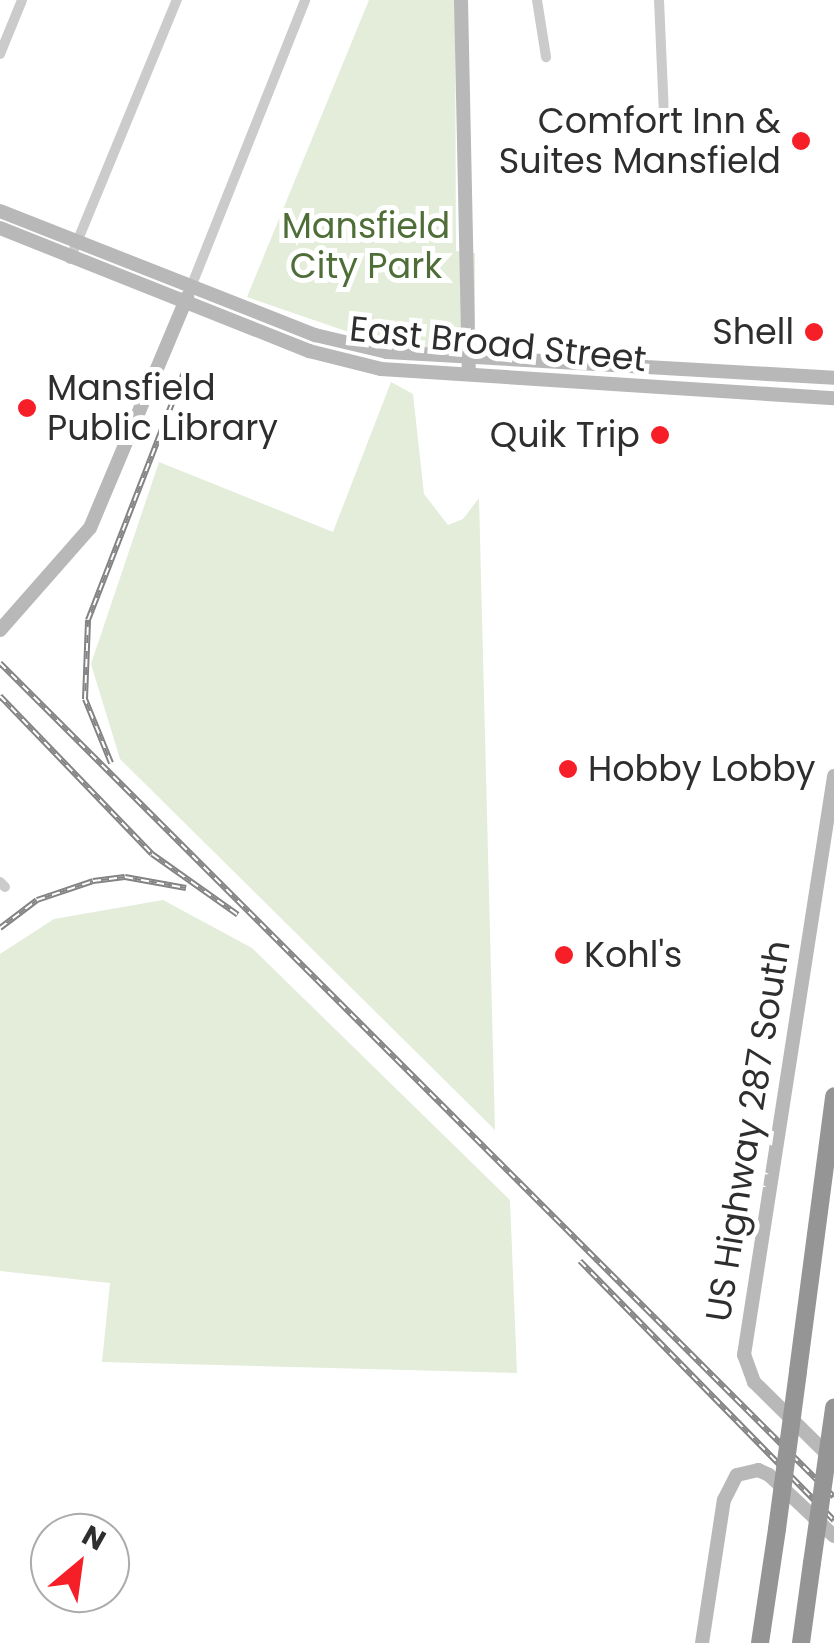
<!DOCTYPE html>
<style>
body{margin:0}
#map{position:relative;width:834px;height:1643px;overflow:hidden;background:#fff;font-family:Poppins,sans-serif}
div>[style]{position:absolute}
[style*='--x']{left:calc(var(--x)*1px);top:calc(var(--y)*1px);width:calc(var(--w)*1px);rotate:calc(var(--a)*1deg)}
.green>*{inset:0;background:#e3edda}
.street>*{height:10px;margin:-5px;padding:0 5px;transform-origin:5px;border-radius:5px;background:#cbcbcb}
.secondary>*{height:14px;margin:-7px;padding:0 7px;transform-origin:7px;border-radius:7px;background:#b8b8b8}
.highway>*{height:18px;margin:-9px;padding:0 9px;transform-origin:9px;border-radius:9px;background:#959595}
.rail>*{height:6px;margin-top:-3px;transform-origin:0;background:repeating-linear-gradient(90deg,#fff 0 8px,#838383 0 16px);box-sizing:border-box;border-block:2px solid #838383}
.highway-bridge>*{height:18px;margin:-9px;padding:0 9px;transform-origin:9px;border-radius:9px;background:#959595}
.dots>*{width:28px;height:28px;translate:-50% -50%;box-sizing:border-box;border:5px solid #fff;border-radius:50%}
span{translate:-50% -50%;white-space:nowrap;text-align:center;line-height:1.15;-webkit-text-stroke:10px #fff;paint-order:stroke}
.poi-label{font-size:35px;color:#2e2e2e}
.right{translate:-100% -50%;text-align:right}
.left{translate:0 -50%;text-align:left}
.park-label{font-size:35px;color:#4f6e37}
.street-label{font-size:35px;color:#2e2e2e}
.north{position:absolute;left:30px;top:1513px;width:100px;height:100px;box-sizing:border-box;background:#fff;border:2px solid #ababab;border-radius:50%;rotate:29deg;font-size:28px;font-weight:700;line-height:40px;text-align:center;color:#2e2e2e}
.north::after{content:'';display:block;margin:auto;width:35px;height:45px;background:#f61f28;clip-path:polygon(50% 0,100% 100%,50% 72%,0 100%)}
</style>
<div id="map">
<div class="green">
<div style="clip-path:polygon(369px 0,455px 0,456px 251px,475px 253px,475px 346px,431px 350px,366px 338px,247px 297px)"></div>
<div style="clip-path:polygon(391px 382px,413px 394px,424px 494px,448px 525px,463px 519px,479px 498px,495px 1130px,120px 759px,91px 664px,159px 462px,333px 532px)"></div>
<div style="clip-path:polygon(163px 900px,252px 948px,510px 1200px,517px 1373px,102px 1362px,110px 1283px,0 1271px,0 954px,54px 919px)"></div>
</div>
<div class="street">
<div style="--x:537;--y:0;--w:58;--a:81"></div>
<div style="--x:659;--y:0;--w:115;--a:87.5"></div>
<div style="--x:0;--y:54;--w:58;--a:-67.8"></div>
<div style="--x:70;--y:259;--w:280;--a:-67.6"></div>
<div style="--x:191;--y:287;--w:309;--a:-68.3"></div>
<div style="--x:0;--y:882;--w:7;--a:45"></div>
</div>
<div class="secondary">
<div style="--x:461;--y:0;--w:369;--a:88.8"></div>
<div style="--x:0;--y:211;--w:339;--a:21.5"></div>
<div style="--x:315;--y:335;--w:74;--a:13.3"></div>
<div style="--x:387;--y:352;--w:448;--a:3.3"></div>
<div style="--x:0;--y:228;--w:333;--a:21.7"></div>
<div style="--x:309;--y:351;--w:74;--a:14"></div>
<div style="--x:381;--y:369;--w:454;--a:3.7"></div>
<div style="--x:0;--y:630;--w:136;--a:-48.6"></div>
<div style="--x:90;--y:528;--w:251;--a:-67.2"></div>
<div style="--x:830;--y:1457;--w:107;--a:-135.4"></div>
<div style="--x:754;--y:1382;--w:29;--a:-110"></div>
<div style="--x:744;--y:1355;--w:586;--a:-81.16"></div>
<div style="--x:702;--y:1643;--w:145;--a:-81.3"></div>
<div style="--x:724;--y:1500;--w:28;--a:-63"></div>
<div style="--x:737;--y:1475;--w:22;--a:-13"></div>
<div style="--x:758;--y:1470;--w:12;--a:24"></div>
<div style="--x:769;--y:1475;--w:89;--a:43.2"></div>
</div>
<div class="highway">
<div style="--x:798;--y:1371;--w:277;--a:-82.5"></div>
<div style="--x:760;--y:1643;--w:115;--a:-81.5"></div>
<div style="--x:801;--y:1643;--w:81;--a:-82.2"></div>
</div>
<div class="rail">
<div style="--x:0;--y:663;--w:1179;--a:45"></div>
<div style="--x:0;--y:696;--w:219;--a:46.1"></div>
<div style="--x:152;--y:854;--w:105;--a:35.3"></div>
<div style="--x:111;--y:763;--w:69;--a:-112.1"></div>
<div style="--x:85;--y:699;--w:79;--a:-87.8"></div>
<div style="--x:88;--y:620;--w:265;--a:-68.8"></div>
<div style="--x:0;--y:928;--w:46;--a:-37.1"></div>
<div style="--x:37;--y:900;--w:59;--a:-18.7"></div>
<div style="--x:93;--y:881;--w:32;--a:-7"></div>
<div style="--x:125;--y:877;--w:62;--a:10.2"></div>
<div style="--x:580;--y:1261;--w:363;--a:45.6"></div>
</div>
<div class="highway-bridge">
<div style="--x:777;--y:1529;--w:159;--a:-82.4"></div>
<div style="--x:812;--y:1563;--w:157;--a:-81.9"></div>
</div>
<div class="dots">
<div style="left:801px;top:141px;background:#f61f28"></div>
<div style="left:814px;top:332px;background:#f61f28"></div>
<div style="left:27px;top:408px;background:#f61f28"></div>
<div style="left:660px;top:435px;background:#f61f28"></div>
<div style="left:568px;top:769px;background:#f61f28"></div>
<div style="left:564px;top:955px;background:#f61f28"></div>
</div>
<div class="poi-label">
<span class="right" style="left:781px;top:141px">Comfort Inn &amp;<br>Suites Mansfield</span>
<span class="right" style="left:794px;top:332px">Shell</span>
<span class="left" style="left:47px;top:408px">Mansfield<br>Public Library</span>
<span class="right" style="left:640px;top:435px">Quik Trip</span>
<span class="left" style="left:588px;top:769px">Hobby Lobby</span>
<span class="left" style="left:584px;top:955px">Kohl's</span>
</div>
<div class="park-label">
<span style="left:366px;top:246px">Mansfield<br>City Park</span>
</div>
<div class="street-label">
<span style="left:498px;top:344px;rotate:6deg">East Broad Street</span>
<span style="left:748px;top:1131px;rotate:-81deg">US Highway 287 South</span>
</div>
<div class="north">N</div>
</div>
